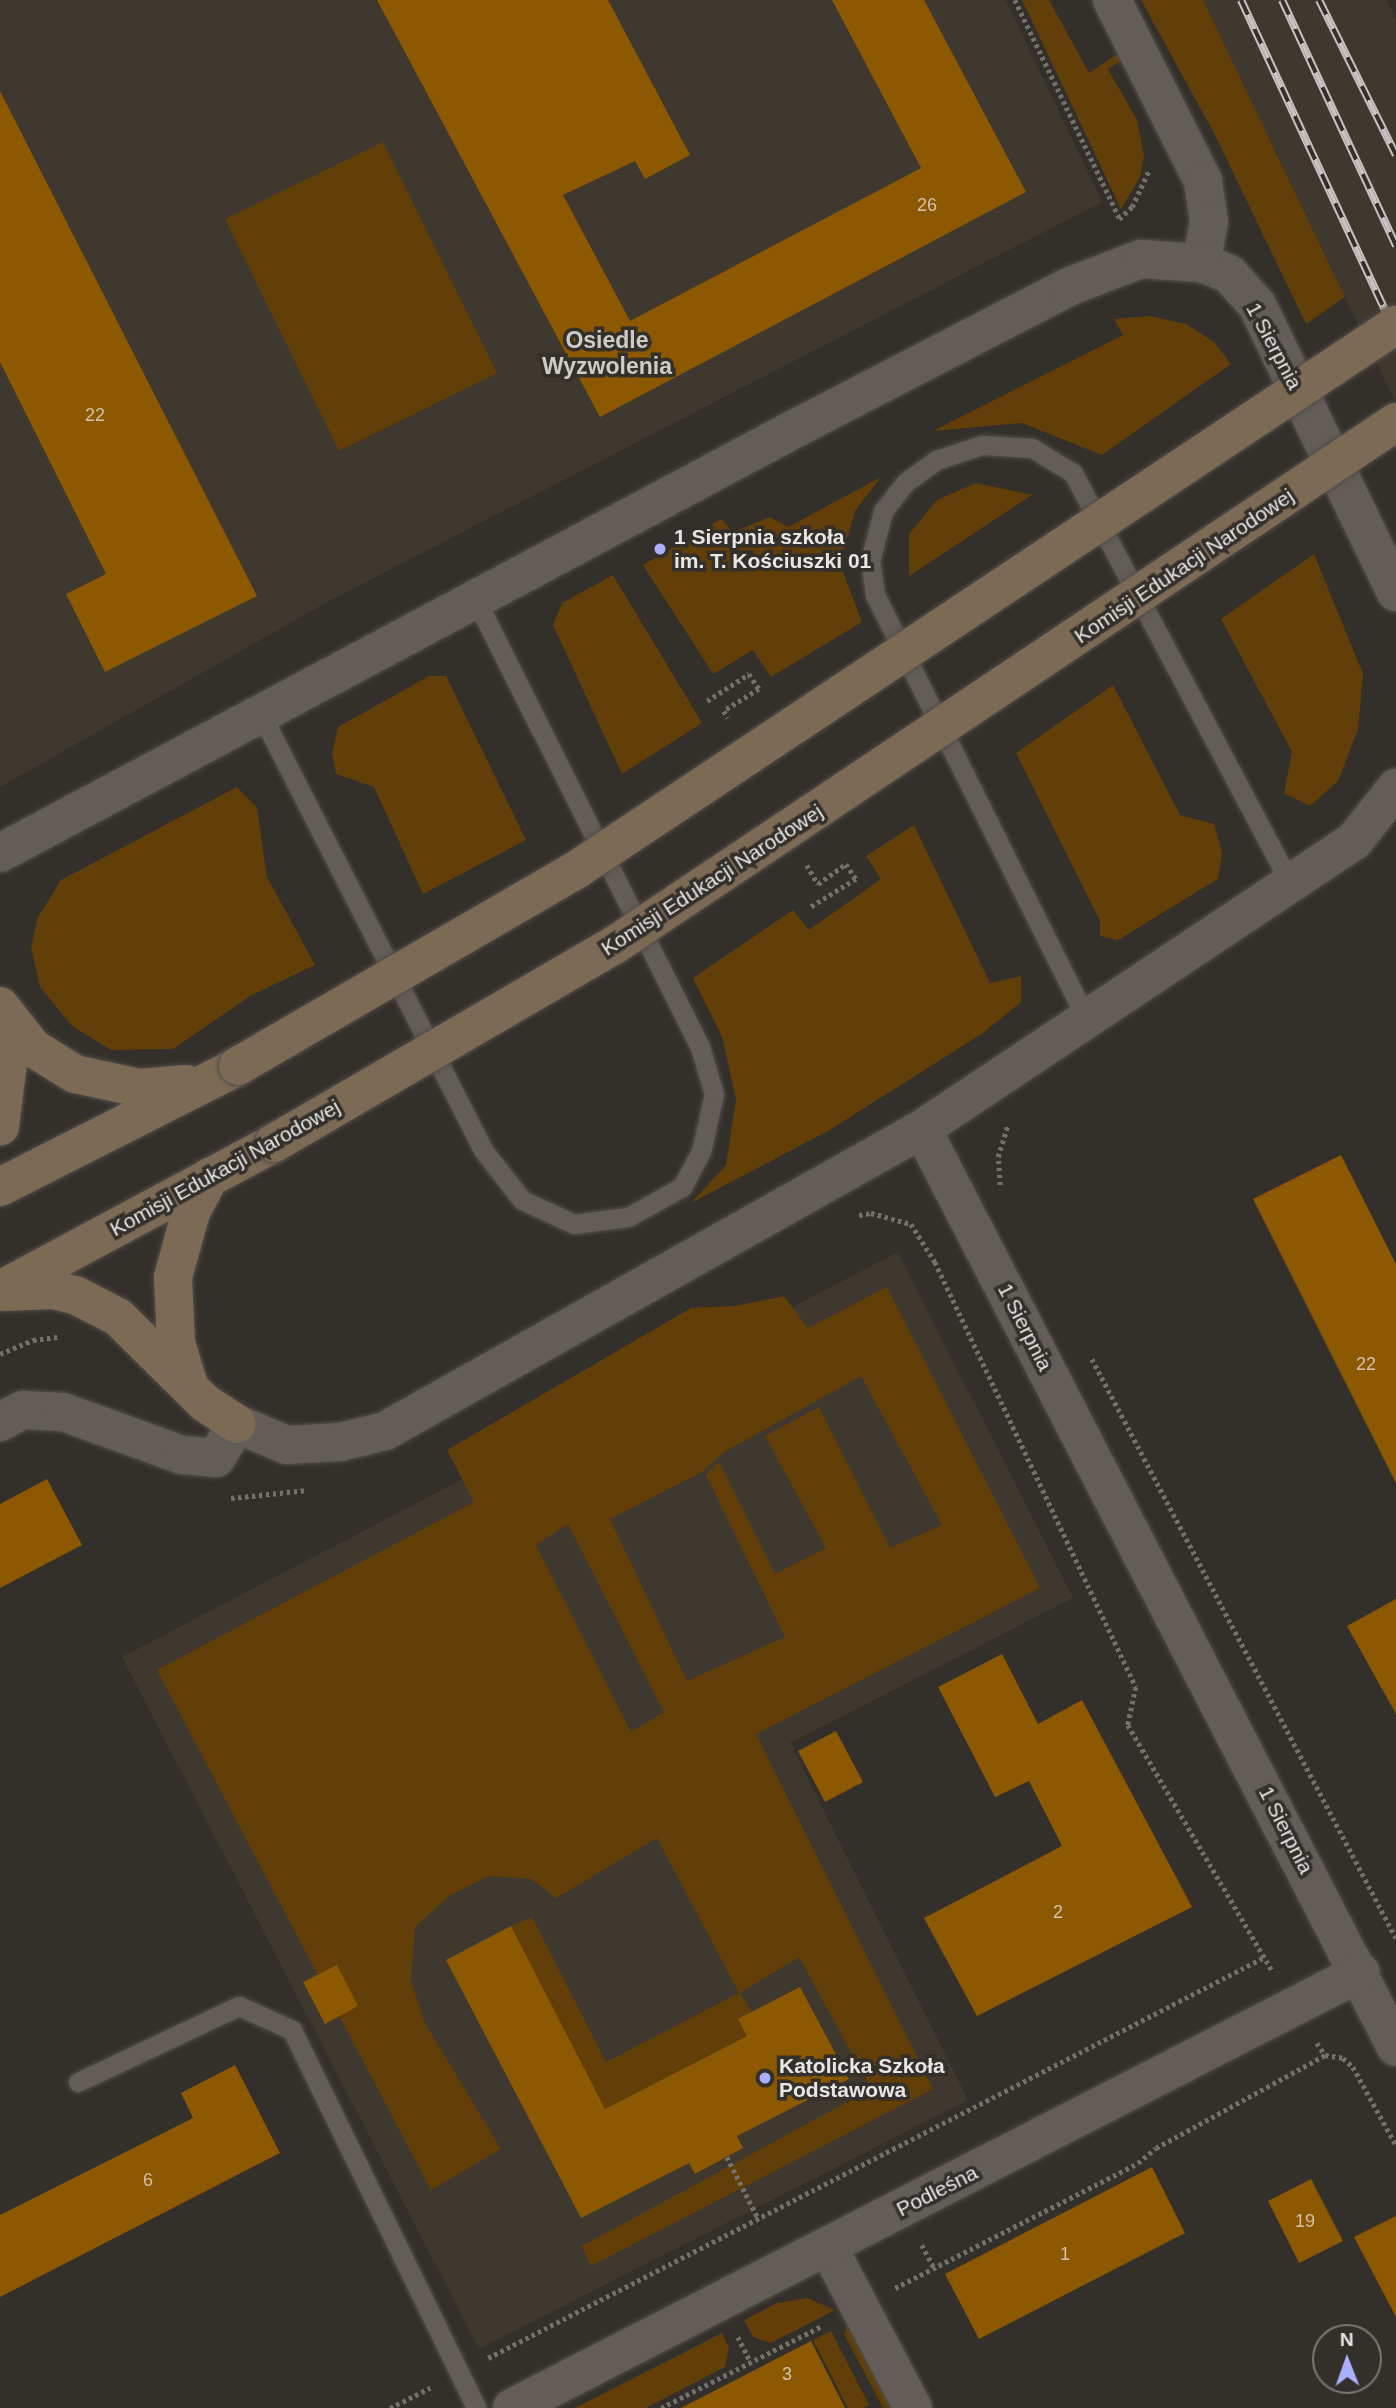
<!DOCTYPE html>
<meta charset="utf-8">
<style>
body{margin:0}
#map{position:relative;width:1396px;height:2408px;overflow:hidden;background:#332f2a;font-family:Arial,sans-serif}
div>[style]{position:absolute}
[style*='--x']{left:calc(var(--x)*1px);top:calc(var(--y)*1px);width:calc(var(--w)*1px);rotate:calc(var(--a)*1deg)}
.built>*{inset:0;background:#3f382e}
.green>*{inset:0;background:#623e08}
.building>*{inset:0;background:#8c5802}
.path>*{height:4.5px;margin-top:-2.25px;transform-origin:0;background:repeating-linear-gradient(90deg,#74716c 0 3.5px,transparent 0 7px)}
.roads{filter:drop-shadow(0 0 2px #514d49) drop-shadow(0 0 2px #514d49)}
.service>*{height:19px;margin:-9.5px;padding:0 9.5px;transform-origin:9.5px;border-radius:9.5px;background:#625d58}
.minor>*{height:38px;margin:-19px;padding:0 19px;transform-origin:19px;border-radius:19px;background:#625d58}
.secondary>*{height:38px;margin:-19px;padding:0 19px;transform-origin:19px;border-radius:19px;background:#7c6a54}
.rail>*{height:8px;margin-top:-4px;transform-origin:0;background:repeating-linear-gradient(90deg,#332f2a 0 16px,#c6c3c0 0 32px);box-sizing:border-box;border-block:2px solid #c6c3c0}
.bridges{filter:drop-shadow(0 0 2px #514d49) drop-shadow(0 0 2px #514d49)}
.secondary-bridge>*{height:38px;margin:-19px;padding:0 19px;transform-origin:19px;border-radius:19px;background:#7c6a54}
.dots>*{width:19px;height:19px;translate:-50% -50%;box-sizing:border-box;border:4px solid #332f2a;border-radius:50%}
span{translate:-50% -50%;white-space:nowrap;text-align:center;line-height:1.15;-webkit-text-stroke:7px #332f2a;paint-order:stroke}
.number-label{font-size:18px;color:#d2c3ac}
.number-label span{-webkit-text-stroke-width:0}
.street-label{font-size:21px;color:#e9e7e4}
.poi-label{font-size:21px;color:#e9e7e4;font-weight:700}
.left{translate:0 -50%;text-align:left}
.neighbourhood-label{font-size:23px;color:#d0cbc5;font-weight:700}
.north{position:absolute;left:1312px;top:2324px;width:70px;height:70px;box-sizing:border-box;background:#332f2a;border:2px solid #7c7974;border-radius:50%;rotate:359deg;font-size:19px;font-weight:700;line-height:28px;text-align:center;color:#e9e7e4}
.north::after{content:'';display:block;margin:auto;width:24px;height:32px;background:#aab0fb;clip-path:polygon(50% 0,100% 100%,50% 72%,0 100%)}
</style>
<div id="map">
<div class="built">
<div style="clip-path:polygon(0 0,1006px 0,1102px 202px,333px 599px,0 787px)"></div>
<div style="clip-path:polygon(1203px 0,1387px 0,1396px 20px,1396px 403px)"></div>
<div style="clip-path:polygon(898px 1252px,1073px 1598px,790px 1743px,968px 2100px,479px 2349px,122px 1657px)"></div>
</div>
<div class="green">
<div style="clip-path:polygon(1022px 0,1049px 0,1089px 73px,1119px 53px,1124px 59px,1108px 69px,1137px 120px,1144px 156px,1140px 177px,1121px 209px)"></div>
<div style="clip-path:polygon(1141px 0,1203px 0,1345px 297px,1306px 324px,1215px 135px)"></div>
<div style="clip-path:polygon(383px 142px,497px 373px,339px 451px,225px 219px)"></div>
<div style="clip-path:polygon(1150px 316px,1186px 324px,1214px 342px,1231px 364px,1102px 455px,1022px 423px,933px 431px,1123px 335px,1114px 319px)"></div>
<div style="clip-path:polygon(881px 477px,855px 511px,840px 564px,862px 622px,771px 677px,753px 650px,713px 674px,643px 565px,721px 519px,733px 532px,770px 517px,788px 527px)"></div>
<div style="clip-path:polygon(976px 483px,1032px 495px,909px 576px,909px 534px,937px 500px)"></div>
<div style="clip-path:polygon(1314px 554px,1363px 674px,1358px 729px,1338px 781px,1310px 806px,1284px 793px,1292px 752px,1221px 619px)"></div>
<div style="clip-path:polygon(613px 575px,702px 723px,622px 774px,553px 625px,562px 603px)"></div>
<div style="clip-path:polygon(429px 676px,446px 676px,526px 840px,423px 894px,374px 787px,336px 774px,332px 753px,338px 727px)"></div>
<div style="clip-path:polygon(1113px 685px,1180px 815px,1214px 824px,1222px 853px,1218px 879px,1118px 940px,1100px 936px,1100px 921px,1016px 753px)"></div>
<div style="clip-path:polygon(237px 787px,257px 808px,267px 877px,315px 965px,250px 996px,173px 1049px,111px 1050px,72px 1026px,40px 987px,31px 947px,38px 917px,61px 880px)"></div>
<div style="clip-path:polygon(914px 825px,990px 983px,1021px 976px,1021px 1002px,983px 1033px,828px 1131px,691px 1203px,726px 1165px,736px 1099px,722px 1037px,693px 978px,793px 910px,809px 930px,881px 879px,866px 856px)"></div>
<div style="clip-path:polygon(evenodd,887px 1287px,1040px 1588px,756px 1734px,933px 2089px,591px 2266px,582px 2246px,871px 2089px,799px 1957px,740px 1993px,752px 2012px,739px 2019px,747px 2036px,605px 2109px,597px 2093px,591px 2096px,567px 2035px,511px 1926px,532px 1917px,606px 2062px,739px 1993px,657px 1838px,556px 1898px,531px 1879px,489px 1876px,449px 1896px,415px 1927px,411px 1981px,425px 2023px,501px 2149px,431px 2190px,157px 1670px,474px 1502px,447px 1450px,691px 1308px,735px 1306px,784px 1296px,808px 1328px,887px 1287px,861px 1376px,942px 1525px,890px 1548px,819px 1407px,765px 1436px,826px 1548px,775px 1574px,719px 1462px,706px 1475px,785px 1637px,687px 1681px,610px 1519px,702px 1472px,724px 1452px,861px 1376px,887px 1287px,568px 1524px,664px 1712px,631px 1732px,536px 1545px,568px 1524px)"></div>
<div style="clip-path:polygon(807px 2298px,835px 2310px,771px 2343px,753px 2337px,744px 2320px,777px 2303px)"></div>
<div style="clip-path:polygon(848px 2322px,893px 2408px,883px 2408px,844px 2334px)"></div>
<div style="clip-path:polygon(831px 2331px,869px 2405px,863px 2408px,848px 2408px,813px 2340px)"></div>
<div style="clip-path:polygon(722px 2333px,729px 2348px,725px 2367px,646px 2408px,575px 2408px)"></div>
</div>
<div class="building">
<div style="clip-path:polygon(377px 0,608px 0,690px 155px,645px 179px,635px 161px,563px 195px,630px 321px,921px 168px,832px 0,924px 0,1026px 192px,600px 417px)"></div>
<div style="clip-path:polygon(0 91px,257px 596px,105px 672px,66px 594px,106px 574px,0 362px)"></div>
<div style="clip-path:polygon(1341px 1155px,1396px 1264px,1396px 1483px,1253px 1199px)"></div>
<div style="clip-path:polygon(47px 1479px,82px 1545px,0 1588px,0 1504px)"></div>
<div style="clip-path:polygon(1396px 1599px,1396px 1714px,1347px 1626px)"></div>
<div style="clip-path:polygon(1002px 1654px,1038px 1724px,1082px 1700px,1192px 1907px,977px 2016px,924px 1918px,1062px 1846px,1029px 1781px,995px 1797px,938px 1687px)"></div>
<div style="clip-path:polygon(836px 1731px,863px 1782px,825px 1802px,798px 1751px)"></div>
<div style="clip-path:polygon(511px 1926px,605px 2109px,747px 2036px,738px 2019px,800px 1987px,849px 2079px,737px 2136px,743px 2148px,695px 2174px,689px 2163px,581px 2218px,446px 1960px)"></div>
<div style="clip-path:polygon(337px 1965px,358px 2006px,325px 2024px,303px 1982px)"></div>
<div style="clip-path:polygon(235px 2065px,280px 2153px,0 2297px,0 2215px,193px 2118px,181px 2093px)"></div>
<div style="clip-path:polygon(1152px 2167px,1185px 2233px,979px 2339px,945px 2274px)"></div>
<div style="clip-path:polygon(1311px 2179px,1343px 2241px,1299px 2263px,1268px 2201px)"></div>
<div style="clip-path:polygon(1396px 2216px,1396px 2317px,1354px 2237px)"></div>
<div style="clip-path:polygon(811px 2341px,845px 2408px,681px 2408px)"></div>
</div>
<div class="path">
<div style="--x:1015;--y:0;--w:243;--a:64.4"></div>
<div style="--x:1119;--y:219;--w:18;--a:-43"></div>
<div style="--x:1132;--y:207;--w:41;--a:-65.3"></div>
<div style="--x:707;--y:701;--w:50;--a:-32.7"></div>
<div style="--x:749;--y:674;--w:18;--a:56"></div>
<div style="--x:759;--y:689;--w:41;--a:147.8"></div>
<div style="--x:724;--y:711;--w:8;--a:60"></div>
<div style="--x:807;--y:865;--w:22;--a:60"></div>
<div style="--x:818;--y:884;--w:34;--a:-36"></div>
<div style="--x:846;--y:864;--w:18;--a:56"></div>
<div style="--x:856;--y:879;--w:53;--a:148.1"></div>
<div style="--x:1000;--y:1185;--w:28;--a:-94"></div>
<div style="--x:998;--y:1157;--w:34;--a:-73"></div>
<div style="--x:859;--y:1215;--w:12;--a:-9"></div>
<div style="--x:871;--y:1213;--w:41;--a:15.4"></div>
<div style="--x:911;--y:1224;--w:45;--a:57.7"></div>
<div style="--x:935;--y:1262;--w:470;--a:64.7"></div>
<div style="--x:1136;--y:1687;--w:39;--a:102"></div>
<div style="--x:1128;--y:1725;--w:284;--a:59.6"></div>
<div style="--x:0;--y:1354;--w:36;--a:-23"></div>
<div style="--x:33;--y:1340;--w:26;--a:-7"></div>
<div style="--x:1092;--y:1359;--w:654;--a:62.3"></div>
<div style="--x:231;--y:1498;--w:77;--a:-5.9"></div>
<div style="--x:1317;--y:2043;--w:14;--a:56"></div>
<div style="--x:727;--y:2157;--w:68;--a:63.1"></div>
<div style="--x:922;--y:2245;--w:26;--a:62"></div>
<div style="--x:895;--y:2288;--w:273;--a:-27.2"></div>
<div style="--x:1138;--y:2163;--w:23;--a:-40"></div>
<div style="--x:1156;--y:2148;--w:193;--a:-28.8"></div>
<div style="--x:1325;--y:2055;--w:18;--a:9"></div>
<div style="--x:1343;--y:2058;--w:13;--a:42"></div>
<div style="--x:1353;--y:2067;--w:89;--a:61.1"></div>
<div style="--x:738;--y:2337;--w:28;--a:63"></div>
<div style="--x:488;--y:2358;--w:874;--a:-27.3"></div>
<div style="--x:390;--y:2408;--w:45;--a:-26.6"></div>
<div style="--x:661;--y:2408;--w:181;--a:-27"></div>
</div>
<div class="roads">
<div class="service">
<div style="--x:261;--y:714;--w:489;--a:63"></div>
<div style="--x:483;--y:1150;--w:63;--a:52"></div>
<div style="--x:522;--y:1200;--w:57;--a:24.8"></div>
<div style="--x:574;--y:1224;--w:54;--a:-7.4"></div>
<div style="--x:628;--y:1217;--w:62;--a:-29.1"></div>
<div style="--x:682;--y:1187;--w:40;--a:-62"></div>
<div style="--x:701;--y:1152;--w:59;--a:-77.4"></div>
<div style="--x:714;--y:1094;--w:49;--a:-106.6"></div>
<div style="--x:700;--y:1047;--w:502;--a:-116.62"></div>
<div style="--x:1086;--y:1018;--w:473;--a:-116.5"></div>
<div style="--x:875;--y:595;--w:34;--a:-98"></div>
<div style="--x:870;--y:561;--w:52;--a:-75.4"></div>
<div style="--x:883;--y:511;--w:37;--a:-52"></div>
<div style="--x:906;--y:482;--w:37;--a:-36"></div>
<div style="--x:936;--y:460;--w:48;--a:-18.1"></div>
<div style="--x:982;--y:445;--w:50;--a:3.4"></div>
<div style="--x:1032;--y:448;--w:48;--a:31.4"></div>
<div style="--x:1073;--y:473;--w:465;--a:62.1"></div>
<div style="--x:78;--y:2082;--w:178;--a:-25.3"></div>
<div style="--x:239;--y:2006;--w:58;--a:24.4"></div>
<div style="--x:292;--y:2030;--w:420;--a:64"></div>
</div>
<div class="minor">
<div style="--x:1112;--y:0;--w:203;--a:63.3"></div>
<div style="--x:1203;--y:181;--w:41;--a:81.7"></div>
<div style="--x:1209;--y:222;--w:42;--a:101"></div>
<div style="--x:0;--y:853;--w:907;--a:-28.09"></div>
<div style="--x:800;--y:426;--w:302;--a:-27.4"></div>
<div style="--x:1068;--y:287;--w:78;--a:-21"></div>
<div style="--x:1141;--y:259;--w:60;--a:3.8"></div>
<div style="--x:1201;--y:263;--w:30;--a:21"></div>
<div style="--x:1229;--y:274;--w:42;--a:47.9"></div>
<div style="--x:1257;--y:305;--w:319;--a:64.2"></div>
<div style="--x:922;--y:1129;--w:1033;--a:62.69"></div>
<div style="--x:0;--y:1422;--w:26;--a:-28"></div>
<div style="--x:23;--y:1410;--w:40;--a:2.9"></div>
<div style="--x:63;--y:1412;--w:127;--a:19.9"></div>
<div style="--x:182;--y:1455;--w:34;--a:5"></div>
<div style="--x:216;--y:1458;--w:40;--a:-58"></div>
<div style="--x:237;--y:1424;--w:54;--a:22.8"></div>
<div style="--x:287;--y:1445;--w:53;--a:-3.2"></div>
<div style="--x:340;--y:1442;--w:46;--a:-13.7"></div>
<div style="--x:385;--y:1431;--w:616;--a:-29.35"></div>
<div style="--x:922;--y:1129;--w:519;--a:-33.69"></div>
<div style="--x:1354;--y:841;--w:68;--a:-51.6"></div>
<div style="--x:828;--y:2247;--w:182;--a:62.2"></div>
<div style="--x:512;--y:2408;--w:954;--a:-27.18"></div>
</div>
<div class="secondary">
<div style="--x:0;--y:1006;--w:53;--a:51.8"></div>
<div style="--x:33;--y:1048;--w:49;--a:31.8"></div>
<div style="--x:75;--y:1074;--w:66;--a:12.2"></div>
<div style="--x:140;--y:1088;--w:46;--a:-5"></div>
<div style="--x:0;--y:1023;--w:41;--a:78.7"></div>
<div style="--x:8;--y:1063;--w:64;--a:97.2"></div>
<div style="--x:0;--y:1187;--w:267;--a:-26.9"></div>
<div style="--x:0;--y:1290;--w:311;--a:-28.2"></div>
<div style="--x:2;--y:1292;--w:51;--a:-2.2"></div>
<div style="--x:53;--y:1290;--w:23;--a:13"></div>
<div style="--x:75;--y:1295;--w:48;--a:27.1"></div>
<div style="--x:118;--y:1317;--w:122;--a:44.7"></div>
<div style="--x:205;--y:1403;--w:38;--a:33"></div>
<div style="--x:188;--y:1382;--w:41;--a:-107.1"></div>
<div style="--x:176;--y:1343;--w:66;--a:-92.6"></div>
<div style="--x:173;--y:1277;--w:67;--a:-74.5"></div>
<div style="--x:191;--y:1212;--w:40;--a:-62"></div>
</div>
</div>
<div class="rail">
<div style="--x:1241;--y:0;--w:368;--a:65.1"></div>
<div style="--x:1282;--y:0;--w:271;--a:65.1"></div>
<div style="--x:1319;--y:0;--w:173;--a:63.6"></div>
</div>
<div class="bridges">
<div class="secondary-bridge">
<div style="--x:238;--y:1066;--w:391;--a:-30.1"></div>
<div style="--x:576;--y:870;--w:985;--a:-33.61"></div>
<div style="--x:274;--y:1143;--w:392;--a:-30.2"></div>
<div style="--x:613;--y:946;--w:942;--a:-33.79"></div>
</div>
</div>
<div class="dots">
<div style="left:660px;top:549px;background:#aab0fb"></div>
<div style="left:765px;top:2078px;background:#aab0fb"></div>
</div>
<div class="number-label">
<span style="left:927px;top:205px">26</span>
<span style="left:95px;top:415px">22</span>
<span style="left:1366px;top:1364px">22</span>
<span style="left:1058px;top:1912px">2</span>
<span style="left:148px;top:2180px">6</span>
<span style="left:1305px;top:2221px">19</span>
<span style="left:1065px;top:2254px">1</span>
<span style="left:787px;top:2374px">3</span>
</div>
<div class="street-label">
<span style="left:1274px;top:346px;rotate:62deg">1 Sierpnia</span>
<span style="left:1184px;top:566px;rotate:-34deg">Komisji Edukacji Narodowej</span>
<span style="left:712px;top:880px;rotate:-33deg">Komisji Edukacji Narodowej</span>
<span style="left:225px;top:1168px;rotate:-29deg">Komisji Edukacji Narodowej</span>
<span style="left:1025px;top:1327px;rotate:63deg">1 Sierpnia</span>
<span style="left:1286px;top:1830px;rotate:63deg">1 Sierpnia</span>
<span style="left:937px;top:2191px;rotate:-27deg">Podleśna</span>
</div>
<div class="poi-label">
<span class="left" style="left:674px;top:549px">1 Sierpnia szkoła<br>im. T. Kościuszki 01</span>
<span class="left" style="left:779px;top:2078px">Katolicka Szkoła<br>Podstawowa</span>
</div>
<div class="neighbourhood-label">
<span style="left:607px;top:353px">Osiedle<br>Wyzwolenia</span>
</div>
<div class="north">N</div>
</div>
